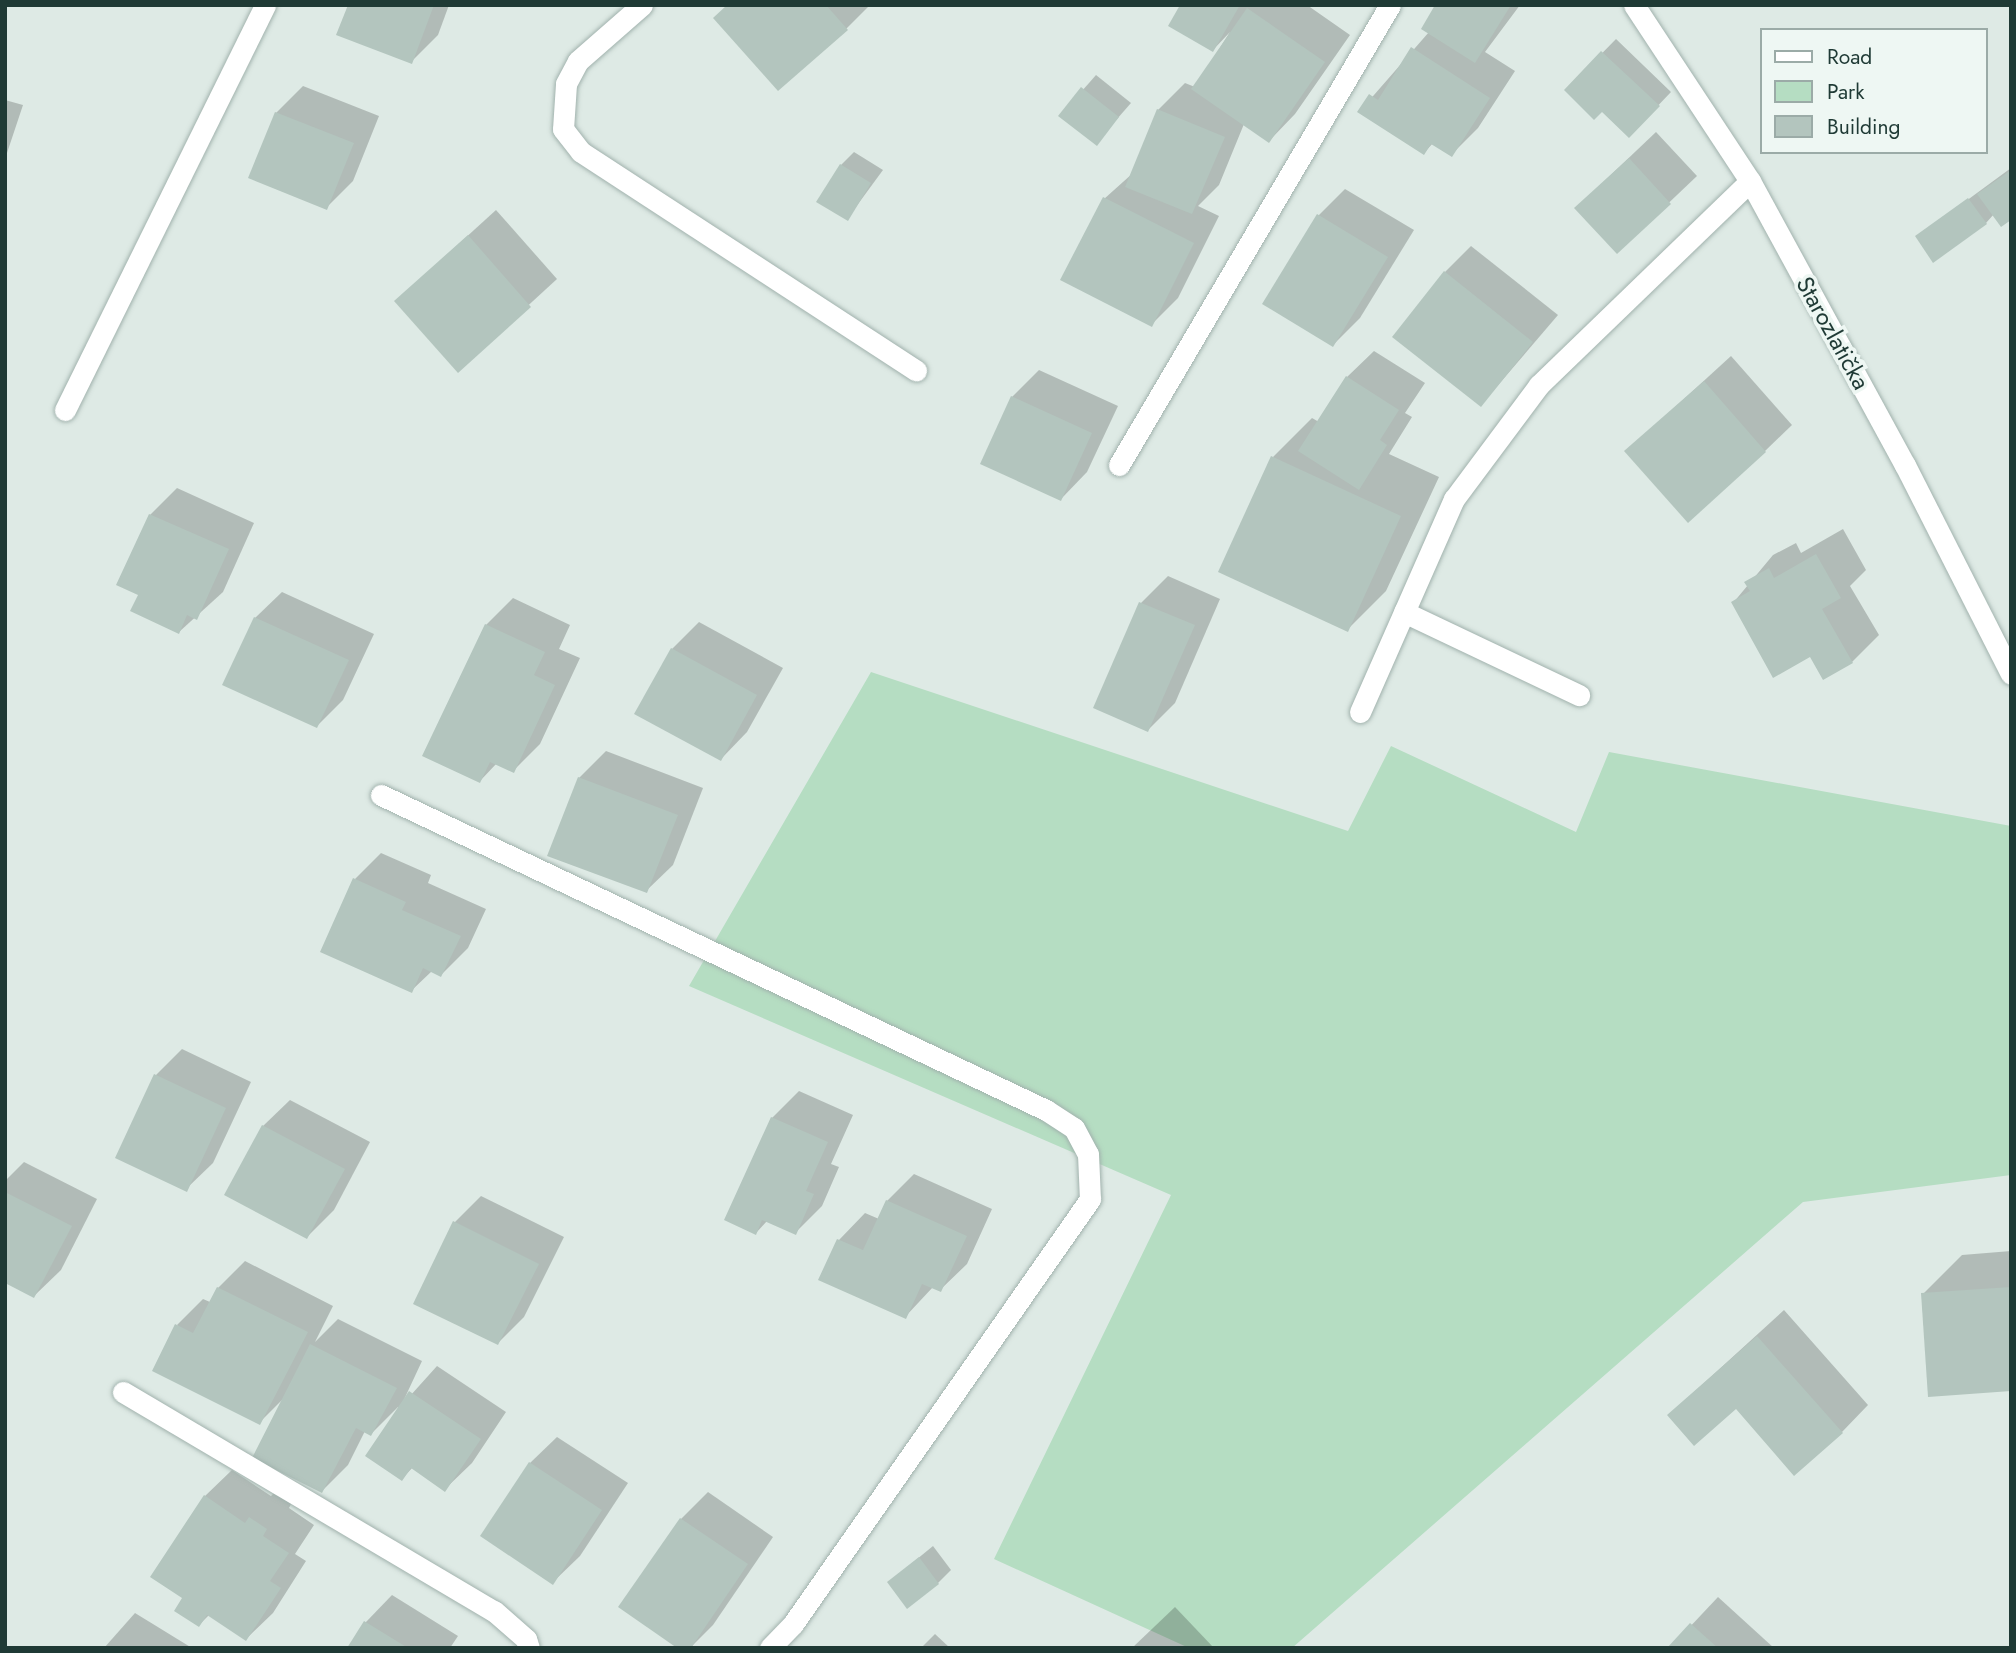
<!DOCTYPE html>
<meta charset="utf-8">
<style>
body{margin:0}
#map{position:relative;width:2016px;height:1653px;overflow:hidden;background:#deeae5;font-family:Jost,sans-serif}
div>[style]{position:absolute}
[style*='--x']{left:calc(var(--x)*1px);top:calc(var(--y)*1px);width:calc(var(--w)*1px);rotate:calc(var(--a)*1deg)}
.green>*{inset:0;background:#b5ddc2}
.shadow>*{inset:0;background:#0003}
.building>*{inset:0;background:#b3c5be}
.roads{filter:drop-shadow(0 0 2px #a1b2ad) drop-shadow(0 0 2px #a1b2ad)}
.minor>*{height:21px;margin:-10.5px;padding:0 10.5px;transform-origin:10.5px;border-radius:10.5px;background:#fff}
span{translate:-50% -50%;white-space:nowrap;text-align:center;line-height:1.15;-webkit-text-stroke:7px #eef7f3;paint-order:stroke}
.street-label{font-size:24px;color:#1f3a35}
.frame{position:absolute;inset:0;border:7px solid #1f3a35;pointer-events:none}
.legend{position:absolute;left:1760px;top:28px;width:228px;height:126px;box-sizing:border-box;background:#eef7f3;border:2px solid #9baba7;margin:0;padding:9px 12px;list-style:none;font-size:21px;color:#1f3a35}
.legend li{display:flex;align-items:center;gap:14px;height:35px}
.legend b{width:35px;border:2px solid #9baba7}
</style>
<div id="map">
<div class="green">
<div style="clip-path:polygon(871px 672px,1348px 831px,1391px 746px,1576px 832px,1609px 752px,2011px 826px,2011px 1175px,1803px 1202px,1292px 1648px,1189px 1648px,994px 1559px,1171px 1195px,689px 986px)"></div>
</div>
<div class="shadow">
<div style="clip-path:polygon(350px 5px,449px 5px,438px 35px,411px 62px)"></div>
<div style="clip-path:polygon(728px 5px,870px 5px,846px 29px)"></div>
<div style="clip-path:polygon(1182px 5px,1307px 5px,1350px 35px,1295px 114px,1269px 141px,1244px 124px,1219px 185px,1198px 206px,1219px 216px,1178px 298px,1151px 325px,1104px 199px,1133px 173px,1158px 110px,1185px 83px,1195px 87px,1230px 32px,1213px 50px)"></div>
<div style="clip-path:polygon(1438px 5px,1520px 5px,1485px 52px,1515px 71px,1478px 128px,1451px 155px,1433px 143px,1424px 153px,1360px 111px,1429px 32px)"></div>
<div style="clip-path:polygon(1616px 39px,1671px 92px,1629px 136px,1602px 109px,1566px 90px)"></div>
<div style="clip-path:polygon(1096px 75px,1131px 103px,1096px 143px,1060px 116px)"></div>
<div style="clip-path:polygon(303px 86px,379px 116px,353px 181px,326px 208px,276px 113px)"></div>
<div style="clip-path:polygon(5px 100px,23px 105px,5px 159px)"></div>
<div style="clip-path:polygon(1656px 132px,1697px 176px,1617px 252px,1576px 208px)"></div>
<div style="clip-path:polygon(854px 152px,883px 170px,847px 219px,841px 165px)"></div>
<div style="clip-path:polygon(2011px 168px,2011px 218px,1994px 214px,1986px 223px,1917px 237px)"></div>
<div style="clip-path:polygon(1345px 189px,1414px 230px,1360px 318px,1333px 345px,1318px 216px)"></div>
<div style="clip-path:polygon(496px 210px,557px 279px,458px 370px,396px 301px)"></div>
<div style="clip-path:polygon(1471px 246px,1558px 315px,1481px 405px,1445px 272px)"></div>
<div style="clip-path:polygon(1374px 351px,1425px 383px,1405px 413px,1412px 417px,1389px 454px,1439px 477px,1386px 591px,1347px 630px,1273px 457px,1312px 418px,1319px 422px,1347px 377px)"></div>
<div style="clip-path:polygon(1731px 356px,1792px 425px,1765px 451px,1627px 451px)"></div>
<div style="clip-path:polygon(1039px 370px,1118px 406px,1087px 472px,1061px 499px,982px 463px,1012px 397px)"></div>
<div style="clip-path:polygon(177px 488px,254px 523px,223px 592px,179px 632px,141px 594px,150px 515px)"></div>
<div style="clip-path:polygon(1843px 529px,1866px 570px,1850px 586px,1879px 635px,1852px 662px,1811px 655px,1733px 603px,1773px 555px,1796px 543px,1801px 553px)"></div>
<div style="clip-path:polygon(1168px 576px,1220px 599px,1175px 703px,1148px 730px,1095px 707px,1141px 603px)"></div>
<div style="clip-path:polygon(282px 592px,374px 634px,343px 700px,317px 726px,255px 618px)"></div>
<div style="clip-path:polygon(513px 598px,570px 625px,559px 649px,580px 658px,540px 744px,513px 771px,497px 763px,480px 781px,486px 625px)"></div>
<div style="clip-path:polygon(699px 622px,783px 668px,747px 732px,721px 759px,672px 649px)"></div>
<div style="clip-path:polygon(606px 751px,703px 788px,673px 865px,646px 891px,579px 778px)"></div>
<div style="clip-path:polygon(381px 853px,431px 875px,428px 883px,486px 909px,468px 948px,441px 975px,432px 971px,411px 991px,355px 879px)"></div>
<div style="clip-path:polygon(182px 1049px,251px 1082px,213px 1163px,186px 1189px,156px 1075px)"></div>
<div style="clip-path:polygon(799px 1091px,853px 1115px,831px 1164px,839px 1167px,822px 1206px,795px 1233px,767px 1221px,756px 1233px,772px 1118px)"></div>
<div style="clip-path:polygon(290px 1100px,370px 1142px,334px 1210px,307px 1237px,263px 1126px)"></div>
<div style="clip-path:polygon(24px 1162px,97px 1199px,61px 1270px,34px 1296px,5px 1281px,5px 1181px)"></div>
<div style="clip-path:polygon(914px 1174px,992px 1209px,967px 1264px,940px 1290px,933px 1287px,905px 1317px,821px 1279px,839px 1240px,865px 1213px,879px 1219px,887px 1201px)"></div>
<div style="clip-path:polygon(481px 1196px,564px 1237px,524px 1317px,498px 1343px,454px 1223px)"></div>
<div style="clip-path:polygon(2011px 1251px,2011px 1389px,1923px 1294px,1962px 1255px)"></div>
<div style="clip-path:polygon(245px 1261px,333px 1306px,315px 1342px,338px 1319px,422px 1361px,401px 1406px,437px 1366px,506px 1412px,472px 1463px,445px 1489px,413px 1467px,402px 1479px,398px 1407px,371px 1434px,365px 1431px,348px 1465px,322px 1491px,283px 1399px,259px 1423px,177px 1325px,203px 1299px,210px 1302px,218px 1288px)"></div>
<div style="clip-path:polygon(1784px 1310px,1868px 1405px,1842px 1432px,1736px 1407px,1669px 1415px)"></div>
<div style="clip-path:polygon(557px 1437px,628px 1483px,580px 1556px,553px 1582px,530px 1463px)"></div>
<div style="clip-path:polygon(232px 1470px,271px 1496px,276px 1491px,292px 1502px,289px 1508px,314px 1525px,295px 1554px,306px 1561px,273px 1613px,246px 1639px,209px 1615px,199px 1625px,184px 1598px,205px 1496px)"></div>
<div style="clip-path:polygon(708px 1492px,773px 1537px,713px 1625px,690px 1648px,681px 1519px)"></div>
<div style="clip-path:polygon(933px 1546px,951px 1570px,938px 1583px,889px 1582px)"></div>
<div style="clip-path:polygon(392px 1595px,458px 1636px,450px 1648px,349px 1648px,366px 1622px)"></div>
<div style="clip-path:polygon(1718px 1597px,1774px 1648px,1670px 1648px)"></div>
<div style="clip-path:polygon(1175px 1607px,1214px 1648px,1132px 1648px)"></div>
<div style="clip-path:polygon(135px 1613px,192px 1648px,104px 1648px)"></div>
<div style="clip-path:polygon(935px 1634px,950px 1648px,921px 1648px)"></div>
</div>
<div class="building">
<div style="clip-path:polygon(348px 5px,434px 5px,412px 64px,336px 35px)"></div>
<div style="clip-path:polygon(727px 5px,826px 5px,848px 30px,778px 91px,713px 18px)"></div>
<div style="clip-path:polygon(1180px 5px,1240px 5px,1213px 52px,1168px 26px)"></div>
<div style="clip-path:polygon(1435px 5px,1511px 5px,1475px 63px,1421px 29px)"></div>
<div style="clip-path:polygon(1247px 8px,1325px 62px,1269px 143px,1191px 89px)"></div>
<div style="clip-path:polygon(1411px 47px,1490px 98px,1452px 157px,1431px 144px,1424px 155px,1357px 112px,1369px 94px,1378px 100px)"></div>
<div style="clip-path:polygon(1601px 51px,1660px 106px,1629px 138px,1602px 112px,1594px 120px,1564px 90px)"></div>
<div style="clip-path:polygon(1081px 87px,1119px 117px,1097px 146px,1058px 116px)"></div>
<div style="clip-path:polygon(1157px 109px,1225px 137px,1192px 214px,1125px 187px)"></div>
<div style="clip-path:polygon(275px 112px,354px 143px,327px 210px,248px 178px)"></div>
<div style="clip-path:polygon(1629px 158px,1671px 204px,1617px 254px,1574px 208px)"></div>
<div style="clip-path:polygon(840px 164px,871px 183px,848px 221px,816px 202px)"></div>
<div style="clip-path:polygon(2011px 170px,2011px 220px,2001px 227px,1977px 194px)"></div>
<div style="clip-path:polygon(1103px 197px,1194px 243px,1152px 327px,1060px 280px)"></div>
<div style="clip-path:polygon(1968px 198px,1987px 224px,1933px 263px,1915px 236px)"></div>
<div style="clip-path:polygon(1317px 214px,1388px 257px,1333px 347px,1262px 304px)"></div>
<div style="clip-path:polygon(468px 235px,531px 307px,458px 373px,394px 301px)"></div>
<div style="clip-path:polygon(1444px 271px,1533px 342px,1481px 407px,1392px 337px)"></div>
<div style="clip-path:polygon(1346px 376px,1399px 410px,1380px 440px,1387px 445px,1359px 490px,1298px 451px)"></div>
<div style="clip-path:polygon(1704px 381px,1766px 452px,1688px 523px,1624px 451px)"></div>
<div style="clip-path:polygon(1011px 396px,1092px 433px,1061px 501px,980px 464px)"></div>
<div style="clip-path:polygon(1271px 456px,1401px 516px,1348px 632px,1218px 572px)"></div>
<div style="clip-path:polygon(149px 514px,229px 549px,197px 620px,187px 615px,179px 634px,130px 611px,138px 595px,116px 585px)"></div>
<div style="clip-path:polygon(1816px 554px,1841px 598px,1822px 609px,1853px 663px,1823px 680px,1810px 657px,1773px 678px,1731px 602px,1750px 591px,1744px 582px,1769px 568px,1774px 578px)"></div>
<div style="clip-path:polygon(1139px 602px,1195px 625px,1148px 732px,1093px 708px)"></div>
<div style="clip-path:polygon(254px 617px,349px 660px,317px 728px,222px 685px)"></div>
<div style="clip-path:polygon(485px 624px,545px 652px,534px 675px,555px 685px,514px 773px,490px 762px,480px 783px,422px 756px)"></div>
<div style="clip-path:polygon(671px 648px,757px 695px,721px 761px,634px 714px)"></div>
<div style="clip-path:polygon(578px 777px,678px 815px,647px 893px,547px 856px)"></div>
<div style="clip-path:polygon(353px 878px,406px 902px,402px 910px,461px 936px,441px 977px,423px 968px,412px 993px,320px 952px)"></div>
<div style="clip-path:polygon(154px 1074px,226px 1108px,187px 1192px,115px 1158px)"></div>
<div style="clip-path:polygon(771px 1117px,828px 1142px,806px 1191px,814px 1194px,796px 1235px,762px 1220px,756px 1235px,724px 1220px)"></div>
<div style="clip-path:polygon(262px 1125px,345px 1169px,307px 1239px,224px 1195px)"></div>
<div style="clip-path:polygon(5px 1192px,72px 1226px,34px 1298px,5px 1283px)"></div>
<div style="clip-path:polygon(886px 1200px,967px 1236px,941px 1292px,922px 1284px,906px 1319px,818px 1280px,837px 1239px,863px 1250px)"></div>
<div style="clip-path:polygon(453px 1221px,539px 1264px,498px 1345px,413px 1304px)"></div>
<div style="clip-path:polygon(217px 1287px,308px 1332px,260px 1425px,152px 1371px,175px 1324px,193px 1333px)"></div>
<div style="clip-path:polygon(2011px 1287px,2011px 1391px,1928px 1397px,1921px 1293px)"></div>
<div style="clip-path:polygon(1757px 1336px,1843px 1433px,1794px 1476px,1736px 1409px,1694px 1446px,1667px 1415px)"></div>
<div style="clip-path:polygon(310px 1344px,397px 1388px,371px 1436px,356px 1428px,322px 1493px,252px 1458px)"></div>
<div style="clip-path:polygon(409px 1391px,481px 1439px,445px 1492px,411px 1468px,402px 1481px,365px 1456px)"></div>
<div style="clip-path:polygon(529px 1462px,602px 1510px,553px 1585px,480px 1536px)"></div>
<div style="clip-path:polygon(204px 1495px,245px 1523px,249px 1517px,267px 1529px,263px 1536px,289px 1553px,270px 1581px,281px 1588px,246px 1641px,207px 1615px,199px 1627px,174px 1611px,182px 1598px,150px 1577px)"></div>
<div style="clip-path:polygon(680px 1518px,748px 1564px,691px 1648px,677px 1648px,618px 1607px)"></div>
<div style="clip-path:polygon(919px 1557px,939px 1584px,907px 1609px,887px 1582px)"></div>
<div style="clip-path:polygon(364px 1621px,408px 1648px,347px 1648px)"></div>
<div style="clip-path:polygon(1690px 1623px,1718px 1648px,1667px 1648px)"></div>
</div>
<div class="roads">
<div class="minor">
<div style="--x:642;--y:5;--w:85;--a:138.8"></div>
<div style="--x:578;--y:61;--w:26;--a:118"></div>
<div style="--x:566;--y:84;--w:45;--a:93.8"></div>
<div style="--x:563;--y:129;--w:29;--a:52"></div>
<div style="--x:581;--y:152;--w:400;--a:33.1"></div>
<div style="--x:1634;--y:5;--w:211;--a:56.6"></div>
<div style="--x:1750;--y:181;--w:324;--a:61.4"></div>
<div style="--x:1905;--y:465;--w:234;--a:63.1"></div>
<div style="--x:65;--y:410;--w:452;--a:-63.7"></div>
<div style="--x:1119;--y:465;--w:534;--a:-59.5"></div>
<div style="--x:1404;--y:612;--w:194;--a:25.4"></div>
<div style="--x:1360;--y:712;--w:233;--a:-66.2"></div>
<div style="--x:1454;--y:499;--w:142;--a:-53.3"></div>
<div style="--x:1539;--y:385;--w:293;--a:-44"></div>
<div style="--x:381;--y:795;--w:736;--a:25.35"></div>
<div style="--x:1046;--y:1110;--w:33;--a:33"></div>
<div style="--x:1074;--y:1128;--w:30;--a:62"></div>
<div style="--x:1088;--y:1154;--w:45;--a:87.5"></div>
<div style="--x:1090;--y:1199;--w:518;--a:124.95"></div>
<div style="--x:793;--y:1624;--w:33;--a:134"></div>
<div style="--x:123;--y:1392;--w:431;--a:30.6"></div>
<div style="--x:494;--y:1611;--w:43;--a:41.2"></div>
<div style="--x:526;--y:1639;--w:9;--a:72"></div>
</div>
</div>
<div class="street-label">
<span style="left:1833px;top:333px;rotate:61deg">Starozlatička</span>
</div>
<div class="frame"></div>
<ul class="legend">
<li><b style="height:9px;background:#fff"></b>Road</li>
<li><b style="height:19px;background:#b5ddc2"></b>Park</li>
<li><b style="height:19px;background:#b3c5be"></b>Building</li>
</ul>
</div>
